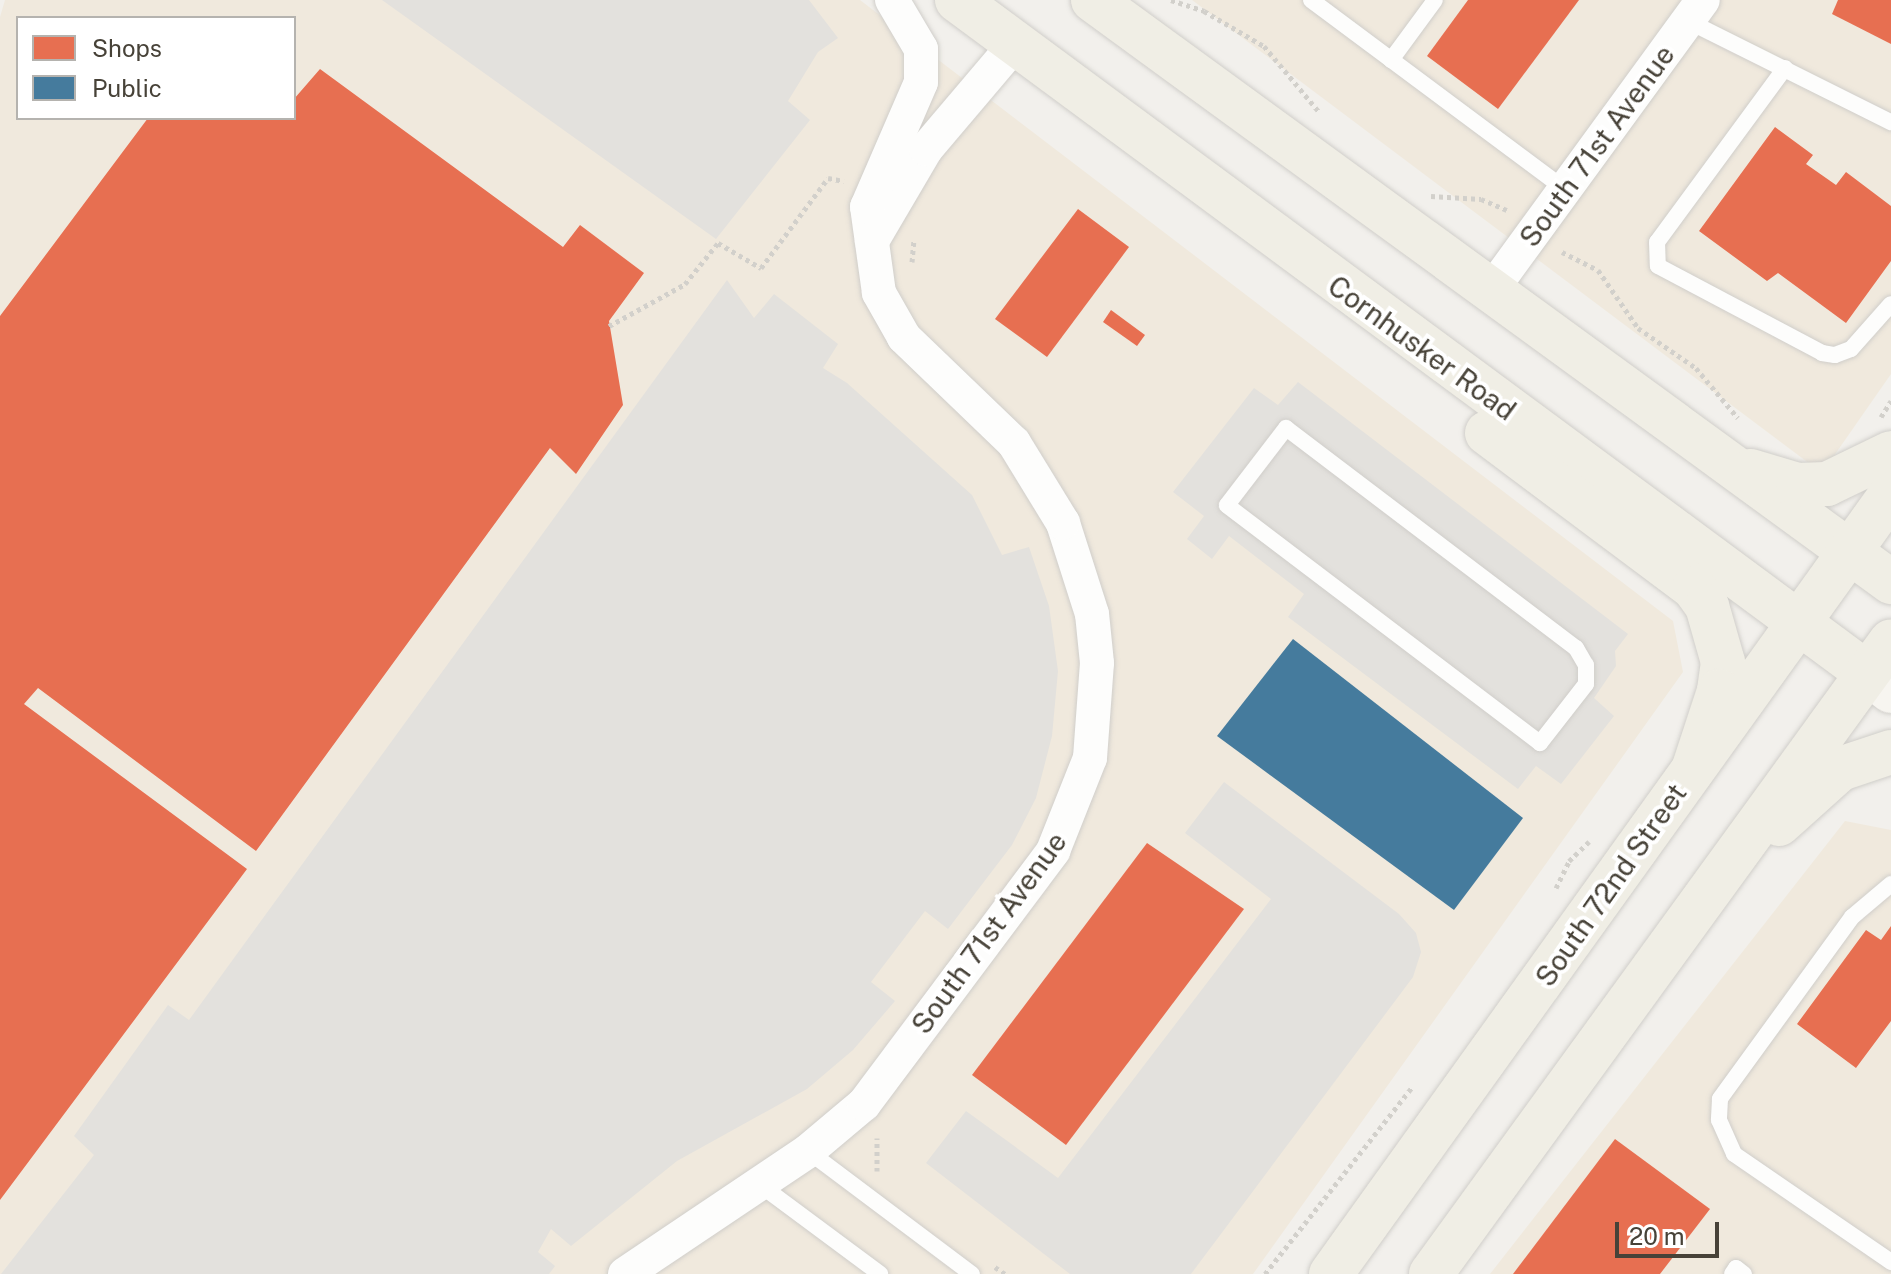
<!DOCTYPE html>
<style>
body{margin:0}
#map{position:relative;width:1891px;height:1274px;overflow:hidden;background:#f2f0ec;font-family:"Public Sans",sans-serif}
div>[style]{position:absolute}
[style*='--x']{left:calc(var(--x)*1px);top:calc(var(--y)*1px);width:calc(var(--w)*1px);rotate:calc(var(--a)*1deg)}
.commercial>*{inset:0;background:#f0e9dd}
.parking>*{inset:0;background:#e3e1dd}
.shops>*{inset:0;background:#e76f51}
.public>*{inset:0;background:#457b9d}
.path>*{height:5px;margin-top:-2.5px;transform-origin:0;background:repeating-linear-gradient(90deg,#d2d0cb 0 4px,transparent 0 8px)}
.roads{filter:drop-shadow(0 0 2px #d0ceca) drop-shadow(0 0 2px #d0ceca)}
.lane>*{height:16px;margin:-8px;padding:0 8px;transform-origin:8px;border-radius:8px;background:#fdfdfc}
.street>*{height:34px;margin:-17px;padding:0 17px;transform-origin:17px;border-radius:17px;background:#fdfdfc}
.secondary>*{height:44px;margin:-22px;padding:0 22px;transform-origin:22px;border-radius:22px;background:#f7f5f0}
.primary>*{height:44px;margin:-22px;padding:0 22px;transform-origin:22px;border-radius:22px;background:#f0eee5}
span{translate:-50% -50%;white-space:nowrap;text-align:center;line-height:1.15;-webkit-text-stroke:8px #fff;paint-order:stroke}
.street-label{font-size:28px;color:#474238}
.legend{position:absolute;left:16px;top:16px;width:280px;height:104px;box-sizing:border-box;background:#fff;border:2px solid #b5b3af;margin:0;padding:10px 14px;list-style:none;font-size:24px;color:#474238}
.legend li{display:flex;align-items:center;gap:16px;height:40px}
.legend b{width:40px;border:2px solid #b5b3af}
.scale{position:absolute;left:1615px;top:1222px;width:104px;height:36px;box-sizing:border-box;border:4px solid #474238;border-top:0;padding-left:10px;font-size:24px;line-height:28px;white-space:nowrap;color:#474238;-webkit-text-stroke:6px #fff;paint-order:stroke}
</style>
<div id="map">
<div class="commercial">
<div style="clip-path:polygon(evenodd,5px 0,860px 0,1673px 621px,1683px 672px,1253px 1274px,0 1274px,0 17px,5px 0,18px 18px,294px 18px,294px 118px,18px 118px,18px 18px)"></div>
<div style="clip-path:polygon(1192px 0,1891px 0,1891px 374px,1822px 473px)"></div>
<div style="clip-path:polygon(1845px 821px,1891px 830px,1891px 1274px,1490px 1274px)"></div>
</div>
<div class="parking">
<div style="clip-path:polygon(382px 0,809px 0,838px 38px,818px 52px,788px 101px,810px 120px,716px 239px)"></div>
<div style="clip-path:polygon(727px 280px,754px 318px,774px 294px,838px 344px,823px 368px,847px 383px,972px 495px,1002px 555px,1029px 547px,1049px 606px,1058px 671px,1052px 736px,1036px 798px,1012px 845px,948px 929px,925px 911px,871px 982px,895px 1001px,853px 1050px,807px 1089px,677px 1161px,571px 1246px,551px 1229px,538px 1252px,555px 1266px,549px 1274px,1px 1274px,94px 1155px,74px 1136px,168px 1005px,189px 1020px)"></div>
<div style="clip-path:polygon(1298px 382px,1628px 634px,1615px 651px,1616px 666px,1594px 698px,1614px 716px,1561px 784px,1536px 766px,1518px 789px,1288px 617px,1304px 594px,1229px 536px,1212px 559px,1187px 539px,1204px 516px,1173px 492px,1254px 388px,1278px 405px)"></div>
<div style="clip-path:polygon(1224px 782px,1399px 914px,1416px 933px,1421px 952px,1413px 977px,1191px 1274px,1070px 1274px,926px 1163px,966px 1111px,1058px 1178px,1271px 899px,1185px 833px)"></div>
</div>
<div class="shops">
<div style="clip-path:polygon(1468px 0,1579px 0,1498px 109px,1427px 56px)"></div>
<div style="clip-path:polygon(1838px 0,1891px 0,1891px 44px,1832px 14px)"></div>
<div style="clip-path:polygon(320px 69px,563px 247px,580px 225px,644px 273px,609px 321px,623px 405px,576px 474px,550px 448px,256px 851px,38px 688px,24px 704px,247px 869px,0 1200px,0 316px,148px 118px,294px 118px,294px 99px)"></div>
<div style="clip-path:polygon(1775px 127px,1813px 155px,1806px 164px,1836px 185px,1846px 172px,1891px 206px,1891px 261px,1846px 323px,1778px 273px,1767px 281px,1699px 231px)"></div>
<div style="clip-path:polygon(1078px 209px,1129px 247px,1047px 357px,995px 319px)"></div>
<div style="clip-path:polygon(1111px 310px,1145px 335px,1137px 346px,1103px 322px)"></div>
<div style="clip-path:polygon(1147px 843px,1244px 909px,1066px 1145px,972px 1075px)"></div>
<div style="clip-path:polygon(1891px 926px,1891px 1021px,1856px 1068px,1797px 1024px,1866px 930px,1881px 940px)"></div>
<div style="clip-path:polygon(1615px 1139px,1710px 1209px,1660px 1274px,1513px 1274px)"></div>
</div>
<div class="public">
<div style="clip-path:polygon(1293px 639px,1523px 818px,1454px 910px,1217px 736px)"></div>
</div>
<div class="path">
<div style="--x:1171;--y:0;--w:35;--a:18"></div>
<div style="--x:1204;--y:11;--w:69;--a:30.3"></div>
<div style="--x:1264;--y:46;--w:87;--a:50.1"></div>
<div style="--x:1431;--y:196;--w:50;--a:3.4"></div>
<div style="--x:1481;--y:199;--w:28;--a:23"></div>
<div style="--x:1562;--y:252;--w:40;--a:26.6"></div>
<div style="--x:1598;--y:270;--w:70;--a:55.4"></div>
<div style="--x:1638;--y:328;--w:70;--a:34.6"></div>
<div style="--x:1696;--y:368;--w:65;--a:50"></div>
<div style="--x:912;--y:262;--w:22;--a:-85"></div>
<div style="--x:609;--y:326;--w:87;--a:-28.9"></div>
<div style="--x:685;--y:284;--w:53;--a:-51.2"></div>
<div style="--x:718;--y:243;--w:50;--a:30.2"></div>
<div style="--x:761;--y:268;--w:112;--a:-53.3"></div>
<div style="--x:828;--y:178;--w:16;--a:11"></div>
<div style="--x:1881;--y:417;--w:19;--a:-58"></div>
<div style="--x:1556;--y:888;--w:30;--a:-64"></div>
<div style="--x:1569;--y:861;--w:28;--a:-44"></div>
<div style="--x:877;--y:1171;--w:33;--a:-90"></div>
<div style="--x:995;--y:1267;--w:12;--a:35"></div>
<div style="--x:1265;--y:1274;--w:239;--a:-51.8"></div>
</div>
<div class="roads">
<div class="lane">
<div style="--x:1311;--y:0;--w:317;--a:36.7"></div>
<div style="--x:1688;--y:21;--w:227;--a:26.5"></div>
<div style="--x:1391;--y:60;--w:74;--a:-53.7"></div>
<div style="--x:1785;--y:68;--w:216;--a:126.3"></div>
<div style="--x:1657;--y:242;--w:24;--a:88"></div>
<div style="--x:1658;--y:266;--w:186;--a:27.9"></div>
<div style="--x:1822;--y:353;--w:13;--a:9"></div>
<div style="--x:1835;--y:355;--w:17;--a:-21"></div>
<div style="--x:1851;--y:349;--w:60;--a:-48.4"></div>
<div style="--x:1286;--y:428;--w:364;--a:37.2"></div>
<div style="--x:1576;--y:648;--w:20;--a:60"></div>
<div style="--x:1586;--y:665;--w:19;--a:90"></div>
<div style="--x:1586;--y:684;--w:75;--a:127.9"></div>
<div style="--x:1540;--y:743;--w:393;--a:-142.8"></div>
<div style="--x:1227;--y:505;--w:97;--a:-52.5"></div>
<div style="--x:1891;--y:884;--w:51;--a:139.8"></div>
<div style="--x:1852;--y:917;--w:225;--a:126"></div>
<div style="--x:1720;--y:1099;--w:21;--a:93"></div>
<div style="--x:1719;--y:1120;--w:37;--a:66"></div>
<div style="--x:1734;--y:1154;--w:191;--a:34.5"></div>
<div style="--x:808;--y:1151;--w:205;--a:36.9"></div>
<div style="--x:759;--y:1184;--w:151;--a:36.6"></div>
<div style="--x:1732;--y:1274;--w:7;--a:-56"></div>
<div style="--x:1736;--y:1268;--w:10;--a:37"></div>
</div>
<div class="street">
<div style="--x:872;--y:241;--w:107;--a:-59.6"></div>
<div style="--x:926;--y:149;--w:138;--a:-49.7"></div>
<div style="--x:1490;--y:292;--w:361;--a:-53.9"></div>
<div style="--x:625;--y:1274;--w:220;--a:-33.9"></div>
<div style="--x:808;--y:1151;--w:73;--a:-40"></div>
<div style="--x:864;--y:1104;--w:316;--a:-53.2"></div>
<div style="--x:1053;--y:851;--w:100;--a:-68.3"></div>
<div style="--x:1090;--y:758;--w:95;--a:-85.8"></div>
<div style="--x:1097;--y:663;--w:49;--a:-95.8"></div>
<div style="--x:1092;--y:614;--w:96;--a:-107.7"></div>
<div style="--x:1063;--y:523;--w:94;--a:-121.5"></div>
<div style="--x:1014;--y:443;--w:153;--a:-136.1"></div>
<div style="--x:904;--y:337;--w:51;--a:-119.6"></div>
<div style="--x:879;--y:293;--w:87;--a:-97.9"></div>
<div style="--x:867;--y:207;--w:136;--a:-66.6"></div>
<div style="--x:921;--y:82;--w:33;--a:-90"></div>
<div style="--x:921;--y:49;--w:57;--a:-120.6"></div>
</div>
<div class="secondary">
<div style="--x:1867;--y:673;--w:30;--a:37"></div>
</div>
<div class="primary">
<div style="--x:957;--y:0;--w:1132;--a:36.49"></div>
<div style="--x:1093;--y:0;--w:988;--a:36.1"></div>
<div style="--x:1487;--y:433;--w:259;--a:36.8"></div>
<div style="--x:1694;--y:588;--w:22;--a:54"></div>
<div style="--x:1707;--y:606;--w:58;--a:74.1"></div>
<div style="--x:1723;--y:662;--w:29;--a:98"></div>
<div style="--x:1719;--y:691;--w:80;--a:108.2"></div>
<div style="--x:1751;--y:471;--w:49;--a:16.6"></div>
<div style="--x:1798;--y:485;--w:29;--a:-2"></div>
<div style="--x:1827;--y:484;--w:71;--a:-25.8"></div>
<div style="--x:1779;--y:824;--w:82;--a:-42"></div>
<div style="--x:1840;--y:769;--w:54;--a:-18.4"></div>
<div style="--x:1331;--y:1274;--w:960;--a:-54.32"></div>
<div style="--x:1431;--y:1274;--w:782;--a:-53.99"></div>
</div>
</div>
<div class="street-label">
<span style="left:1597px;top:146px;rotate:-54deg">South 71st Avenue</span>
<span style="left:1422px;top:348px;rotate:36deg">Cornhusker Road</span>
<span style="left:1611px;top:885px;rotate:-55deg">South 72nd Street</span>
<span style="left:989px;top:933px;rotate:-54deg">South 71st Avenue</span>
</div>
<ul class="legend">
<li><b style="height:22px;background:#e76f51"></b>Shops</li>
<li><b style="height:22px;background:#457b9d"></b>Public</li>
</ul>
<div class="scale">20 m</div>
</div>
